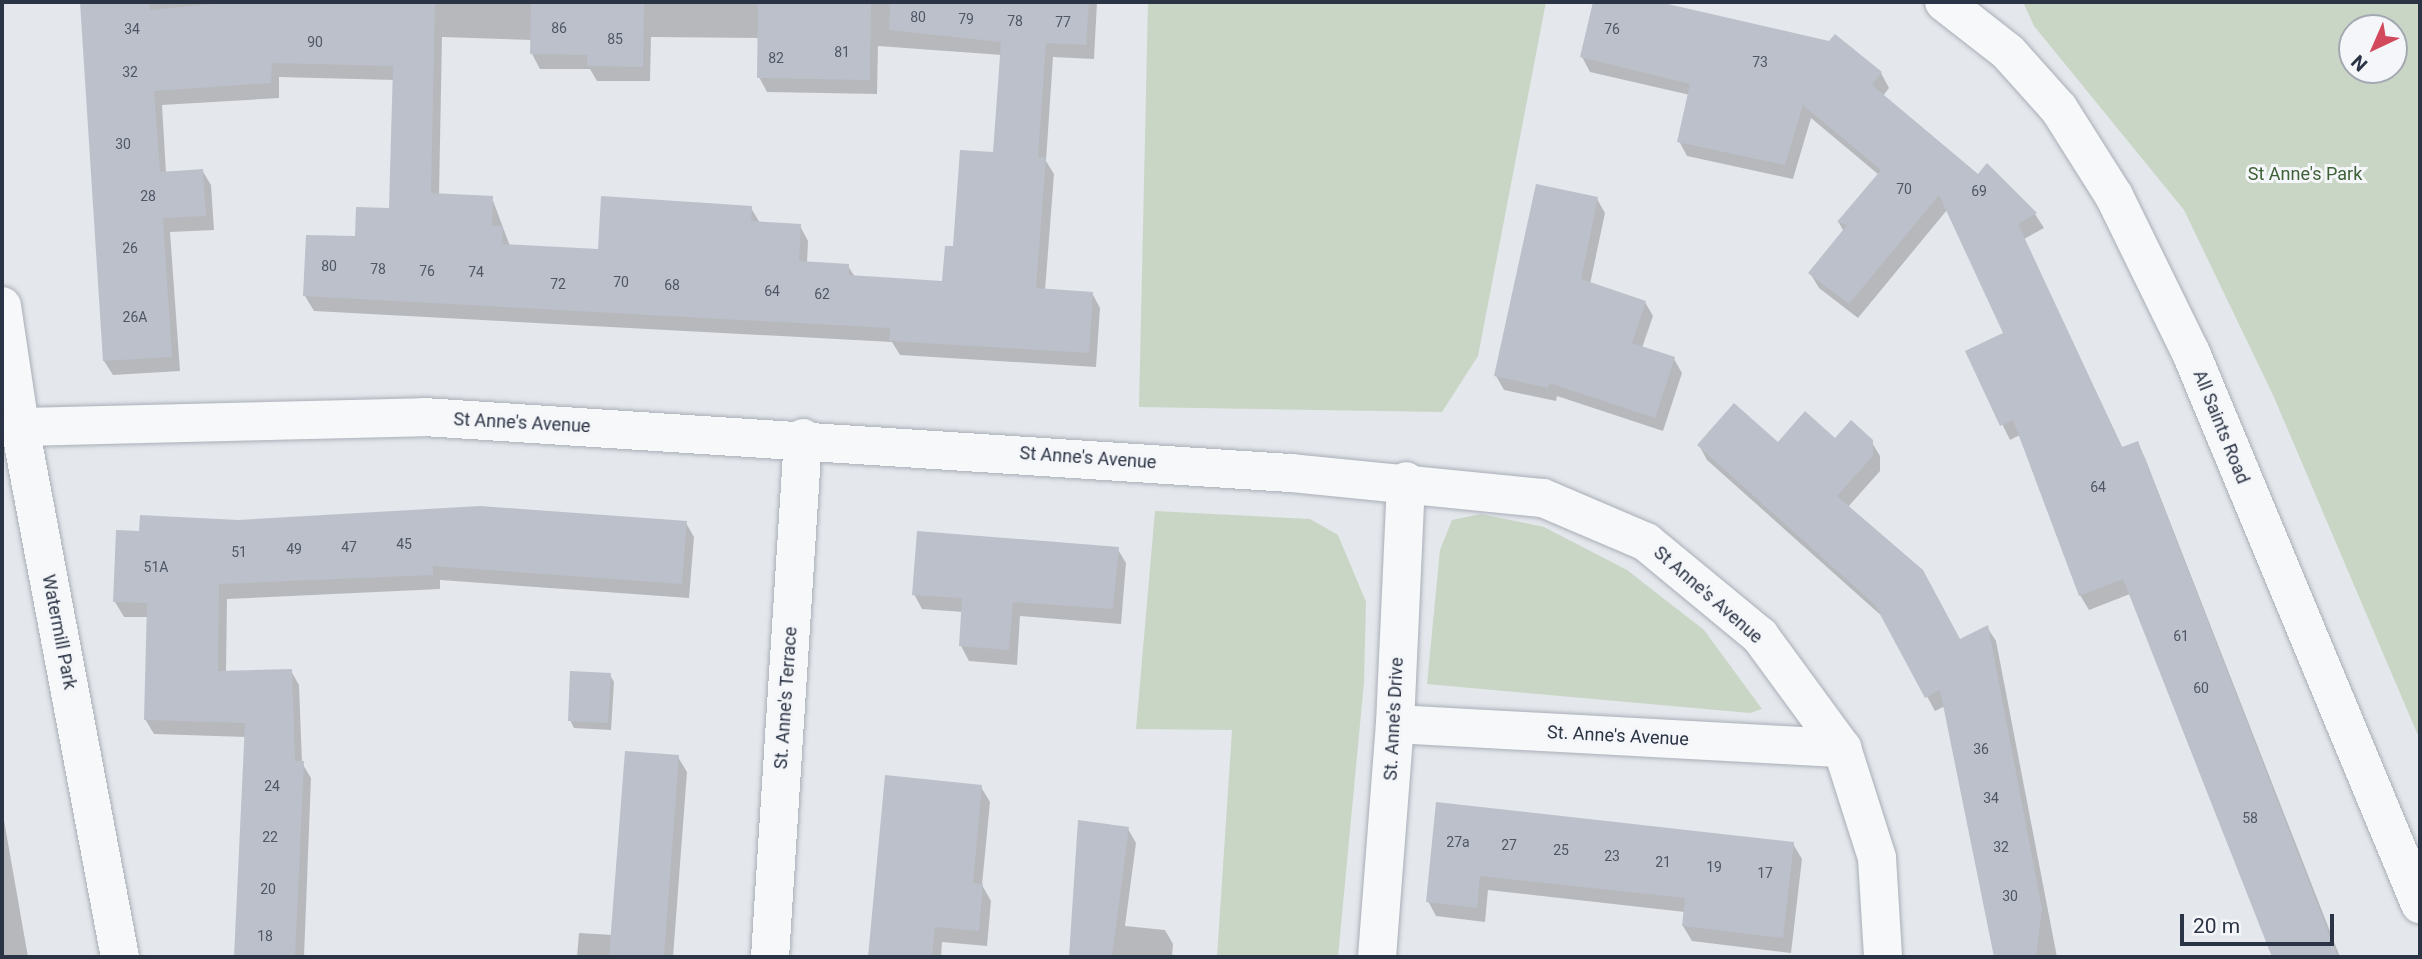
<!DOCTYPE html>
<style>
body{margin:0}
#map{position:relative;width:2422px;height:959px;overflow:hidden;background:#e4e7ec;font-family:Roboto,sans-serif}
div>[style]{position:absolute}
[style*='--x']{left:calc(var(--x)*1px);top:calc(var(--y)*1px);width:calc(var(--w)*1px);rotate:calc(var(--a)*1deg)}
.green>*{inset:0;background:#c9d6c5}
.shadow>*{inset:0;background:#0003}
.building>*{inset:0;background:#bbc0ca}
.roads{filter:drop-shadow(0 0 2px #a9aeb7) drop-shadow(0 0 2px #a9aeb7)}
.minor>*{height:38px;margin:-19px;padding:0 19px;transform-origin:19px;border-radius:19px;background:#f7f8fa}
span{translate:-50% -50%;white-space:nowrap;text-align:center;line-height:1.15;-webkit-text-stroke:6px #f4f6f9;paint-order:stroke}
.number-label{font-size:14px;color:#4f5766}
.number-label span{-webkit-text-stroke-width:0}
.park-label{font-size:18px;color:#3f6138}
.street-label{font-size:18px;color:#2b3445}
.frame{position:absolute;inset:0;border:4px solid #2b3445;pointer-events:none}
.north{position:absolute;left:2338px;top:14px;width:70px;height:70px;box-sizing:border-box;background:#f4f6f9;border:2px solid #a4a8b1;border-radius:50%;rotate:224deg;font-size:19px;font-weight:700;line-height:28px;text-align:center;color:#2b3445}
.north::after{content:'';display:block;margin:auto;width:24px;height:32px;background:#d1495b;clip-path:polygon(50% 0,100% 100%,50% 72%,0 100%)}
.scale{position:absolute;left:2180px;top:914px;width:154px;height:32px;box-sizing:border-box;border:4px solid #2b3445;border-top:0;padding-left:9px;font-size:21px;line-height:24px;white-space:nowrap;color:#2b3445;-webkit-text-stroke:5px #f4f6f9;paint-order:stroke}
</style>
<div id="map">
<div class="green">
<div style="clip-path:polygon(1148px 2px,1546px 2px,1478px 356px,1442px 412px,1139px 407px)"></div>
<div style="clip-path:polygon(evenodd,2023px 2px,2420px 2px,2420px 740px,2273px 395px,2184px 210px,2034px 26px,2023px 2px,2394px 28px,2394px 70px,2352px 70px,2352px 28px,2394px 28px)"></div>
<div style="clip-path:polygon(1155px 511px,1310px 519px,1338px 535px,1366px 602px,1364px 682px,1338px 957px,1217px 957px,1232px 730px,1136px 729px)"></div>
<div style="clip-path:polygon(1481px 514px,1544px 527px,1627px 570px,1704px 630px,1762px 709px,1750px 713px,1427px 684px,1440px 550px,1452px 520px)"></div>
</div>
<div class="shadow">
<div style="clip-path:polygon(evenodd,82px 2px,1097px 2px,1094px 59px,1053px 57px,1046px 161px,1054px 174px,1045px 291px,1092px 293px,1100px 308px,1096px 367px,900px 355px,892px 342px,314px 311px,305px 296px,356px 238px,391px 210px,394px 80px,279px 77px,279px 98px,162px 105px,166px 173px,202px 170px,211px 185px,214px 230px,170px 232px,180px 371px,113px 375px,104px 361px,82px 2px,442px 37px,532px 40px,532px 54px,540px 69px,590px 69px,597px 81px,650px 81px,651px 37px,759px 38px,759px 77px,767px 92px,877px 94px,878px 46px,1002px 55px,995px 154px,944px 283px,855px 277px,848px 266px,807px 264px,808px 241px,800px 226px,760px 223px,751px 208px,600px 250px,510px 246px,492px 198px,439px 196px,442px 37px)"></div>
<div style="clip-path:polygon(1594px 2px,1651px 2px,1830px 43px,1881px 73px,1889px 88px,1882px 97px,1978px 176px,2035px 214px,2044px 228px,2024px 239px,2123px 449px,2137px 443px,2145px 458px,2340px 957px,2275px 957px,2130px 594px,2089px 610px,2080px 595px,2020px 435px,2010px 440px,1967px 352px,2005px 334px,1947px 210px,1858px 318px,1819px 288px,1810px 273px,1844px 232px,1839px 223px,1879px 175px,1811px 118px,1793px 179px,1687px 156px,1679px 141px,1690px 95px,1590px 72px,1582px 57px)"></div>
<div style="clip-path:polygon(1597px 199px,1605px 213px,1590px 284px,1645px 302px,1653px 316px,1642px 348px,1674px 359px,1682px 373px,1663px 431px,1557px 396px,1556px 401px,1504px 390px,1496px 376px)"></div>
<div style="clip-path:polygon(1871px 441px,1880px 456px,1880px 471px,1848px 507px,1960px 642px,1987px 627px,1996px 641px,2057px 957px,1995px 957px,1945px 706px,1935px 711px,1884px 618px,1707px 460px,1699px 445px)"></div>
<div style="clip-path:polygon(238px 521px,686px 523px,694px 537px,689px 598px,440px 580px,440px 589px,227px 599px,226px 672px,291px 671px,299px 685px,302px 763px,311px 778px,304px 957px,235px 957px,246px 737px,154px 734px,145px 719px,148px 617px,124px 617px,115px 602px,141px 533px)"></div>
<div style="clip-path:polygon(1117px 548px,1126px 563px,1121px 624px,1020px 616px,1017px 665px,969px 661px,961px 646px,963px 612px,922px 609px,914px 594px)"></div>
<div style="clip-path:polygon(610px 675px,614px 682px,611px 730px,574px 728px,570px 720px)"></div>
<div style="clip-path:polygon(678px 757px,687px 772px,673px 957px,577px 957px,579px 933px,613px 935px)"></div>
<div style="clip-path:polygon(886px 777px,981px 787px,990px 802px,982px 885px,991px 901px,987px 946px,942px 942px,941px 957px,873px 957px)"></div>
<div style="clip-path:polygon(1438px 804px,1793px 844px,1802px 859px,1791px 953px,1692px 941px,1683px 926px,1685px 912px,1488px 890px,1485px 922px,1436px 916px,1428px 901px)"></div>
<div style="clip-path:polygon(2px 809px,28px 957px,2px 957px)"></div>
<div style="clip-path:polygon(1079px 822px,1128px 829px,1136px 843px,1125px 926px,1165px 930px,1173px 944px,1172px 957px,1071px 957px)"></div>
</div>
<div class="building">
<div style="clip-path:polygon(80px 2px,149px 2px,150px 10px,234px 2px,435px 2px,431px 193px,493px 196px,492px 226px,503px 226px,502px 244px,598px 249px,601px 196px,752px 206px,751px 221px,801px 224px,799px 261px,849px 264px,849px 275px,942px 281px,945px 246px,953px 246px,960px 150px,993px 152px,1001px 42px,889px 30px,890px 2px,1089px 2px,1086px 45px,1046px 43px,1038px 157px,1046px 158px,1036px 288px,1093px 292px,1089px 353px,889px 341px,890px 328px,303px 296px,306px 235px,355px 236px,356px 207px,389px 208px,393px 66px,272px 63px,271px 83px,154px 91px,160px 172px,203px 169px,206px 216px,163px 218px,172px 357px,103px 361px)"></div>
<div style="clip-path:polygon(531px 2px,644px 2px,643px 67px,587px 66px,587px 55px,530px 54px)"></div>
<div style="clip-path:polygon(758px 2px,871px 2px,870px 80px,757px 78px)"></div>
<div style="clip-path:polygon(1593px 2px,1659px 2px,1829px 41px,1835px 34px,1882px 72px,1872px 85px,1978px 174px,1987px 163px,2037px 213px,2018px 224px,2122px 447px,2138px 441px,2338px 957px,2272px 957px,2123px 579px,2079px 596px,2013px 420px,2000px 426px,1965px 351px,2003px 333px,1939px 195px,1849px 304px,1808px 273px,1847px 225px,1837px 222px,1881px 170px,1803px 105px,1785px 165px,1677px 142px,1690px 84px,1580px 57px)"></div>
<div style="clip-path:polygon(1536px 184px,1598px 197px,1581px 279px,1646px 301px,1632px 343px,1675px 357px,1655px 418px,1549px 383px,1548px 388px,1494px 376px)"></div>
<div style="clip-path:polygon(1734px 403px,1778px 442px,1805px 411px,1835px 438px,1851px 420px,1873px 440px,1873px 456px,1837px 496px,1923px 570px,1960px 639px,1988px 625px,2042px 909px,2036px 957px,1994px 957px,1940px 690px,1925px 698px,1875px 605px,1697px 445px)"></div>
<div style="clip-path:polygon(480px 506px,687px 521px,682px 584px,433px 566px,433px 575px,219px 584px,218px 671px,292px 669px,295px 761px,304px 761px,295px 957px,234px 957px,245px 723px,144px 720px,147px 603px,113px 602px,116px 530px,139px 531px,140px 515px,238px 520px)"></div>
<div style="clip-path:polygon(917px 531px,1119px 547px,1113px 609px,1013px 602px,1009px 650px,959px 646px,962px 598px,912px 595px)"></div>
<div style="clip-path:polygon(570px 671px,611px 673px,608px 723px,568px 721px)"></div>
<div style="clip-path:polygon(625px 751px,679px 755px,664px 957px,609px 957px)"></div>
<div style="clip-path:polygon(885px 775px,982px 785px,973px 883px,983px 884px,979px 931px,935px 927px,932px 957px,868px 957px)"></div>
<div style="clip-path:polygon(1436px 802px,1794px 842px,1783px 938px,1682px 926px,1685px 898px,1480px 876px,1477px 908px,1426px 902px)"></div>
<div style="clip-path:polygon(1078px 820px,1129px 827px,1112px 957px,1069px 957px)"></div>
</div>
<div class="roads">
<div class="minor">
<div style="--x:1944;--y:2;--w:81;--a:38"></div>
<div style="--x:2008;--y:52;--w:76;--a:48.2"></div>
<div style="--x:2059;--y:109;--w:103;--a:57.7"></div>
<div style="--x:2114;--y:196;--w:175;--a:63.9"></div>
<div style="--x:2191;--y:353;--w:597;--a:67.43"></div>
<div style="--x:2;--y:306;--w:122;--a:81.5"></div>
<div style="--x:20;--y:427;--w:539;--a:79.32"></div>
<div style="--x:20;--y:427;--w:404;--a:-1.4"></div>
<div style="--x:424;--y:417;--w:869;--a:3.7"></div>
<div style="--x:1291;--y:473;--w:253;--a:5.7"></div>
<div style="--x:1543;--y:498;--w:112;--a:23.1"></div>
<div style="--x:1646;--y:542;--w:148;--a:39.5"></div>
<div style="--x:1760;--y:636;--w:139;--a:53.8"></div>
<div style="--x:1842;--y:748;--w:115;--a:72.3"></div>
<div style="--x:1877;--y:858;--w:99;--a:86.5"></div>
<div style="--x:1395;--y:724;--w:448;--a:3.1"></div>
<div style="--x:770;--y:957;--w:520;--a:-86.36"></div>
<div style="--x:1377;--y:957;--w:234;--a:-85.6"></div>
<div style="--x:1395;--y:724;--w:243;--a:-87.4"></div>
</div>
</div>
<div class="number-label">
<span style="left:918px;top:17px">80</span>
<span style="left:966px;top:19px">79</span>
<span style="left:1015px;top:21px">78</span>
<span style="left:1063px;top:22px">77</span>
<span style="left:559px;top:28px">86</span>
<span style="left:132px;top:29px">34</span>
<span style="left:1612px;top:29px">76</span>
<span style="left:615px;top:39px">85</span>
<span style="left:315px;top:42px">90</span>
<span style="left:842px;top:52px">81</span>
<span style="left:776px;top:58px">82</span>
<span style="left:1760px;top:62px">73</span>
<span style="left:130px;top:72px">32</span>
<span style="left:123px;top:144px">30</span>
<span style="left:1904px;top:189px">70</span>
<span style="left:1979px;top:191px">69</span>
<span style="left:148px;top:196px">28</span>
<span style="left:130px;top:248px">26</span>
<span style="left:329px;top:266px">80</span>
<span style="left:378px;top:269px">78</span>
<span style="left:427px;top:271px">76</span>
<span style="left:476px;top:272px">74</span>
<span style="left:621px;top:282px">70</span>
<span style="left:558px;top:284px">72</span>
<span style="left:672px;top:285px">68</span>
<span style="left:772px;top:291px">64</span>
<span style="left:822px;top:294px">62</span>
<span style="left:135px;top:317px">26A</span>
<span style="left:2098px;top:487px">64</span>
<span style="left:404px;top:544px">45</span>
<span style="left:349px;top:547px">47</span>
<span style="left:294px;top:549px">49</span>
<span style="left:239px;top:552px">51</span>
<span style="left:156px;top:567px">51A</span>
<span style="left:2181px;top:636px">61</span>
<span style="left:2201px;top:688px">60</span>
<span style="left:1981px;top:749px">36</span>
<span style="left:272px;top:786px">24</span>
<span style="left:1991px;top:798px">34</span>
<span style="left:2250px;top:818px">58</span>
<span style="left:270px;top:837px">22</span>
<span style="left:1458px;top:842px">27a</span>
<span style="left:1509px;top:845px">27</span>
<span style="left:2001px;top:847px">32</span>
<span style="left:1561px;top:850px">25</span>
<span style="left:1612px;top:856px">23</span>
<span style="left:1663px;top:862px">21</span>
<span style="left:1714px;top:867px">19</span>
<span style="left:1765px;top:873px">17</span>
<span style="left:268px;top:889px">20</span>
<span style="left:2010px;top:896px">30</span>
<span style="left:265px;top:936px">18</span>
</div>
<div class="park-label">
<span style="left:2305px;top:174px">St Anne's Park</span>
</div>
<div class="street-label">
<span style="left:522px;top:423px;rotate:3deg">St Anne's Avenue</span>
<span style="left:2221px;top:427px;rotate:68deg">All Saints Road</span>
<span style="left:1088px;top:458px;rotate:4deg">St Anne's Avenue</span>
<span style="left:1708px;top:595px;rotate:41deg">St Anne's Avenue</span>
<span style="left:59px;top:632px;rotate:79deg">Watermill Park</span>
<span style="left:786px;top:698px;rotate:-86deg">St. Anne's Terrace</span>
<span style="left:1394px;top:719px;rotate:-87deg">St. Anne's Drive</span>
<span style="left:1618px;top:736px;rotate:3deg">St. Anne's Avenue</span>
</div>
<div class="frame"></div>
<div class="north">N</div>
<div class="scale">20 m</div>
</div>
